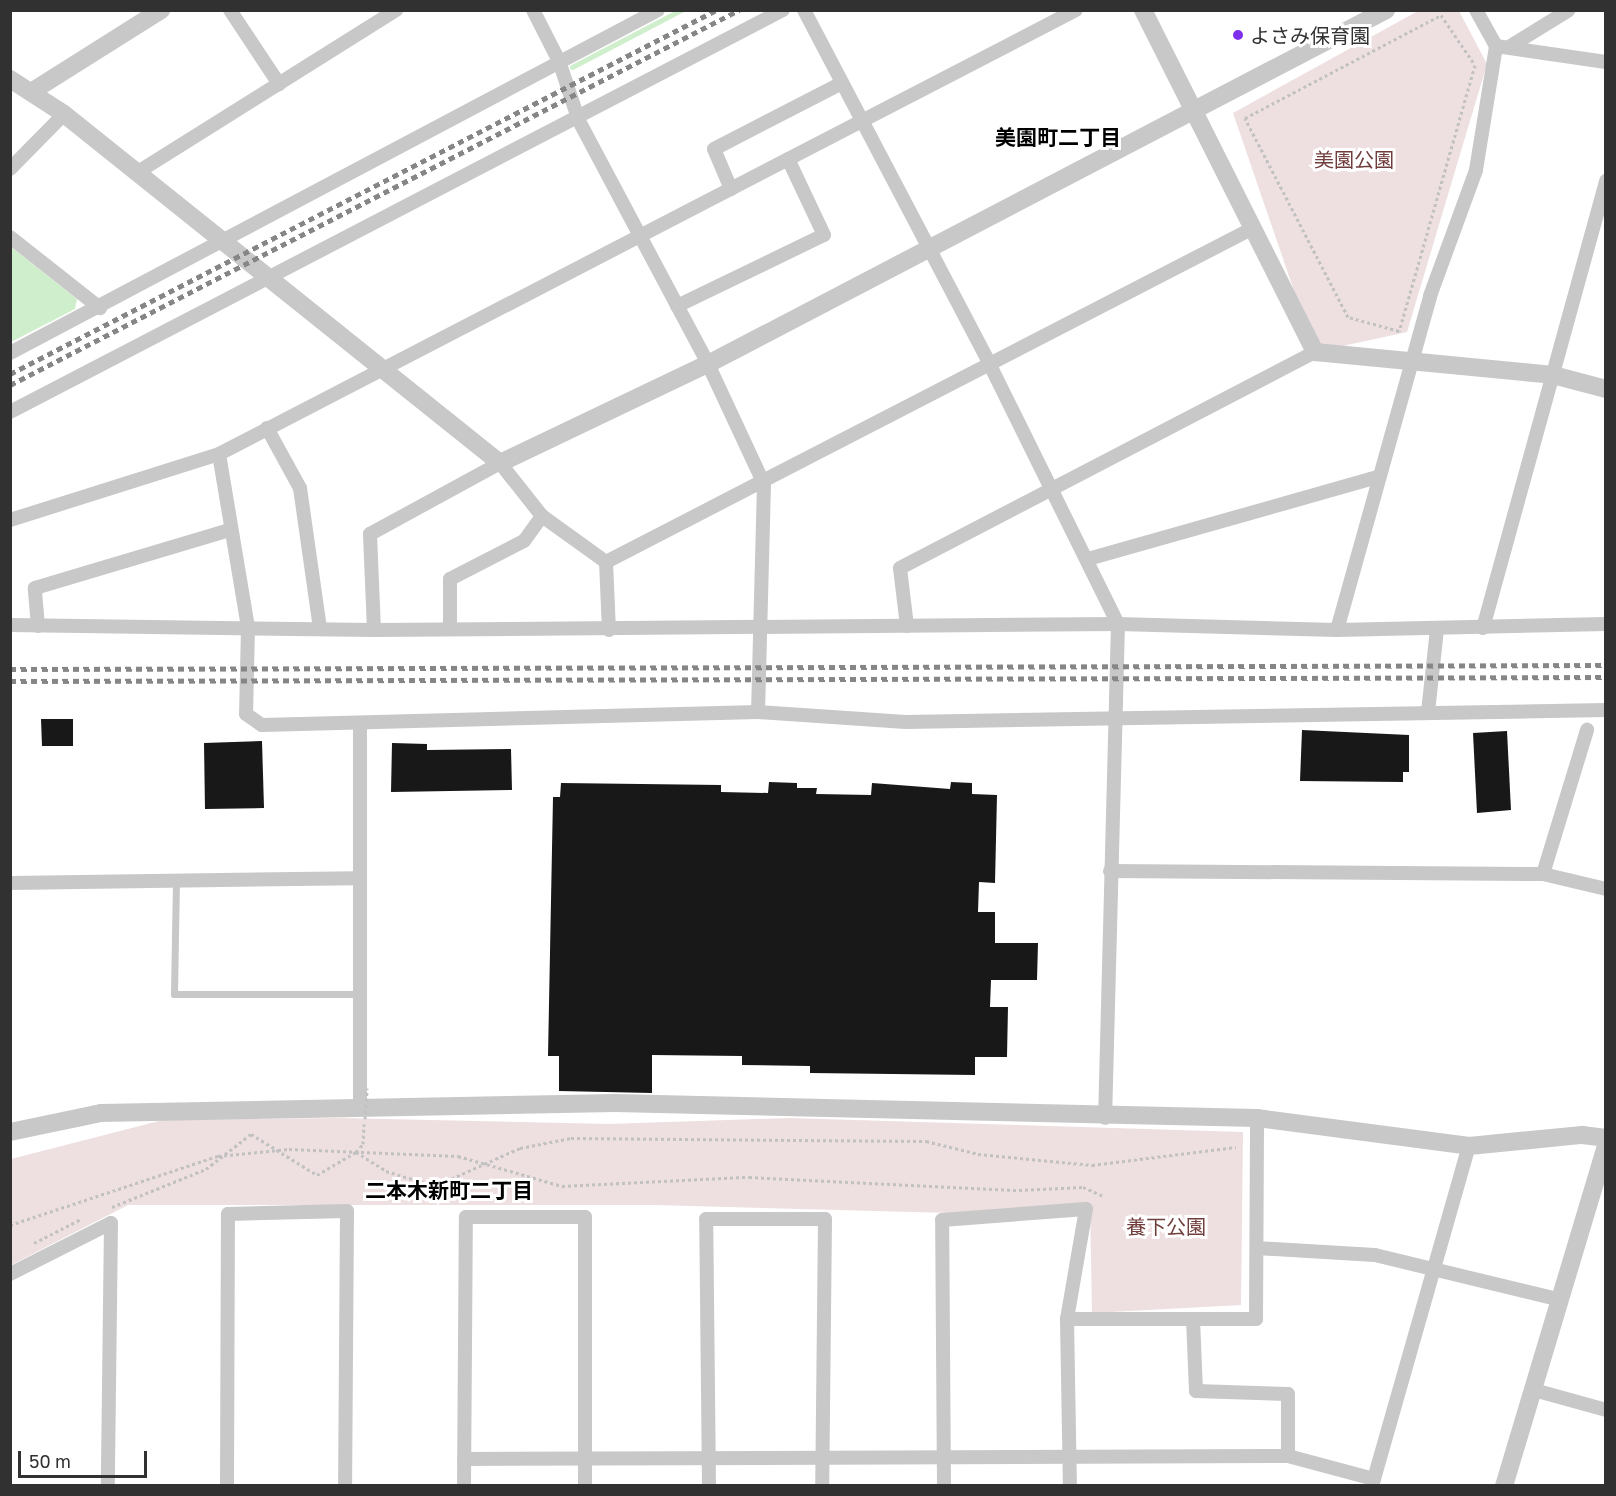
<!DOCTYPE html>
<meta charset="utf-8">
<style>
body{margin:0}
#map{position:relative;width:1616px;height:1496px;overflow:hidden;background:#fff;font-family:"Golos Text","Noto Sans JP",sans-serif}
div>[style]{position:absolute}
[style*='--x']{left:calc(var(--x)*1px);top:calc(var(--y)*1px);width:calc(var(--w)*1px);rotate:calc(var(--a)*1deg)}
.green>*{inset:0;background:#eedfe0}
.water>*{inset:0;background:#cfeecb}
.stream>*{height:5px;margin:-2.5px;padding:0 2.5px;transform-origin:2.5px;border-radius:2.5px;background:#cfeecb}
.building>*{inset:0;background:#181818}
.path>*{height:3px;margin-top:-1.5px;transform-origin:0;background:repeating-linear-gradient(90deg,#c1c1c1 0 3px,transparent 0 6px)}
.service>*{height:7px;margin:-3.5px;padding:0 3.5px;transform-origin:3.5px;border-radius:3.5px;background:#c8c8c8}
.minor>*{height:14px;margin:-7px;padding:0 7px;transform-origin:7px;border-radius:7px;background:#c8c8c8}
.tertiary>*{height:18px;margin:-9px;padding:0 9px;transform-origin:9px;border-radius:9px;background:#c8c8c8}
.rail>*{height:4.5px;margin-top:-2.25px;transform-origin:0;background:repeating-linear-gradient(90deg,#868686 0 6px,transparent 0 10.5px)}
.path-bridge>*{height:3px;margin-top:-1.5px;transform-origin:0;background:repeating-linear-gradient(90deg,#c1c1c1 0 3px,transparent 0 6px)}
.dots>*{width:16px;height:16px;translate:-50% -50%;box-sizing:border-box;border:3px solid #fff;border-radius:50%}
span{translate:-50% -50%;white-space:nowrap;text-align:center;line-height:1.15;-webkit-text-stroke:6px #fff;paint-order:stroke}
.poi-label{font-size:20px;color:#313131}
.left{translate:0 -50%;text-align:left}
.park-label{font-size:20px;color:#703e3c}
.neighbourhood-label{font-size:21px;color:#000;font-weight:700}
.frame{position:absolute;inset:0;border:12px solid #313131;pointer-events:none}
.scale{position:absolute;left:18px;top:1451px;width:129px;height:27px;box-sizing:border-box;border:3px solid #313131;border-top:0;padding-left:8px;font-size:18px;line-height:21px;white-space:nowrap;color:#313131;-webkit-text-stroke:4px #fff;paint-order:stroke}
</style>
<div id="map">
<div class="green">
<div style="clip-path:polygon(1418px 11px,1459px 11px,1487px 64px,1407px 332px,1315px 352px,1233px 113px)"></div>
<div style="clip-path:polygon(341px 1118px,609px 1124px,790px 1118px,1243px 1132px,1241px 1305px,1092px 1313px,1090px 1204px,951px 1213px,655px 1205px,128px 1205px,11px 1265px,11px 1159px,163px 1120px)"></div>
</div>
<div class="water">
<div style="clip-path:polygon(11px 247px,77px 299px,75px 309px,11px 342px)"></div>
</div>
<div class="stream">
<div style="--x:572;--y:67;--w:123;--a:-27.6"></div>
</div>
<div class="building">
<div style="clip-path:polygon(41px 719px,73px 719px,73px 746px,42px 746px)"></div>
<div style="clip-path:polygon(1302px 730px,1409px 735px,1409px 772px,1403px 772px,1403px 782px,1300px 781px)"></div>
<div style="clip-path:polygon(1507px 731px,1511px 810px,1477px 813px,1473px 733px)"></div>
<div style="clip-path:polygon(262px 741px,264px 808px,205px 809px,204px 743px)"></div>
<div style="clip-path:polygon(392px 743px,427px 744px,427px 750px,511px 749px,512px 790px,391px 792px)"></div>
<div style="clip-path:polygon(769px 782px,797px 783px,797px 788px,817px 788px,816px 794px,871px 795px,872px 783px,950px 789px,951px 782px,972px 783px,972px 794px,997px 795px,995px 883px,979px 882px,978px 912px,995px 912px,995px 943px,1038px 943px,1037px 980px,991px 980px,990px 1007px,1008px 1007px,1007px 1057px,975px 1057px,975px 1075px,810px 1073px,810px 1066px,742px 1065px,742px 1056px,652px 1055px,652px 1093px,559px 1091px,559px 1056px,548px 1056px,553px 797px,560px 797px,561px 783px,721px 785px,721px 792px,768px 793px)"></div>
</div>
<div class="path">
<div style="--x:1441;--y:15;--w:60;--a:55.8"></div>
<div style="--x:1475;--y:65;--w:277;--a:105.9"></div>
<div style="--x:1399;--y:331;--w:53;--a:-164.6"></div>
<div style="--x:1348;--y:317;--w:224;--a:-117.4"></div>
<div style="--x:1245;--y:118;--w:221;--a:-27.7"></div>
<div style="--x:356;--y:1152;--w:11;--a:-49"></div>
<div style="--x:363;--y:1144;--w:20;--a:-87"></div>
<div style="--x:112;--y:1207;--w:101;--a:-22"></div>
<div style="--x:206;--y:1169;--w:57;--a:-37.9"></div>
<div style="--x:251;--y:1134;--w:78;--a:31.8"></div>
<div style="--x:317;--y:1175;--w:45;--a:-30.5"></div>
<div style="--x:356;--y:1152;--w:36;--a:32"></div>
<div style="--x:386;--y:1171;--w:51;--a:17"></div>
<div style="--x:435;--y:1186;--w:93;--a:-24.1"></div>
<div style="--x:520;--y:1148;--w:52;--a:-11.1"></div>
<div style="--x:571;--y:1138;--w:355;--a:0.5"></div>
<div style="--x:926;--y:1141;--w:54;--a:14"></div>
<div style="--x:978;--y:1154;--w:115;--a:5.5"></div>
<div style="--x:1092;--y:1165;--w:145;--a:-7.1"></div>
<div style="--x:10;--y:1225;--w:219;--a:-18.4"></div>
<div style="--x:218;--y:1156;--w:71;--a:-5.6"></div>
<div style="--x:289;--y:1149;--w:169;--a:2.4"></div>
<div style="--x:458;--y:1156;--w:108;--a:16.1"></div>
<div style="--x:562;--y:1186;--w:187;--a:-2.8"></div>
<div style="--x:749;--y:1177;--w:270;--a:2.8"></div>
<div style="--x:1019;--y:1190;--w:64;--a:-2.7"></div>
<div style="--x:1083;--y:1187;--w:22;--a:24"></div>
<div style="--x:34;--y:1243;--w:53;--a:-27.1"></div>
</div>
<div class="service">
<div style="--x:176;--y:880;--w:114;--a:91"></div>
<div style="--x:174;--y:994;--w:184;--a:0"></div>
</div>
<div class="minor">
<div style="--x:230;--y:10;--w:89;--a:56.5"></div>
<div style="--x:533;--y:10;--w:57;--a:63"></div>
<div style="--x:559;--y:61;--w:63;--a:71.6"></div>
<div style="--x:579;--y:121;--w:275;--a:62"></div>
<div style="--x:708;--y:364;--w:132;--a:65"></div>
<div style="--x:764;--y:484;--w:228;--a:91.5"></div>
<div style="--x:804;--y:10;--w:399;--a:62.3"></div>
<div style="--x:989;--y:363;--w:291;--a:63.7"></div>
<div style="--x:1118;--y:624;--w:494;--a:91.5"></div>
<div style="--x:1496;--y:46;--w:111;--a:8.3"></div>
<div style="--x:1509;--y:47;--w:70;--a:-31.7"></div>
<div style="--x:10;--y:169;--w:77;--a:-45.5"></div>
<div style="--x:138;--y:172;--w:305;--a:-32.1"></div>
<div style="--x:731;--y:189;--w:43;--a:-113"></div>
<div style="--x:714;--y:149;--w:144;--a:-27.3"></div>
<div style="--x:10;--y:237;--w:115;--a:38.3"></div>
<div style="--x:677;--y:306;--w:163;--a:-25.8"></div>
<div style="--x:824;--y:235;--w:84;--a:-115.3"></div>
<div style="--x:10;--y:353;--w:733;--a:-27.89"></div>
<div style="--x:10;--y:412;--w:871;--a:-27.48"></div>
<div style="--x:267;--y:428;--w:68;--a:61.2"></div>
<div style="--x:300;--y:488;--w:141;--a:81.9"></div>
<div style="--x:219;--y:454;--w:176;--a:80.5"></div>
<div style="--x:248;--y:628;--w:86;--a:91.3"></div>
<div style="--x:246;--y:714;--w:19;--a:35"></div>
<div style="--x:262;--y:725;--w:496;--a:-1.5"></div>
<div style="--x:758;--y:712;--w:148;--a:3.9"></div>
<div style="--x:906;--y:722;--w:700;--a:-0.98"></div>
<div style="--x:10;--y:520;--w:219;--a:-17.5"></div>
<div style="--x:219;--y:454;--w:965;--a:-27.39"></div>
<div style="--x:1088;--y:559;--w:298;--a:-15.8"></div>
<div style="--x:606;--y:562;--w:728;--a:-27.3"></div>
<div style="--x:606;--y:562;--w:68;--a:87.5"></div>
<div style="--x:10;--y:625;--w:364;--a:0.8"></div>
<div style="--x:374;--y:630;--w:744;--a:-0.46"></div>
<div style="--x:1118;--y:624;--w:219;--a:1.6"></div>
<div style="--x:1337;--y:630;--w:269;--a:-1.3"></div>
<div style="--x:38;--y:626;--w:38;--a:-95"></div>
<div style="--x:35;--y:588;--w:203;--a:-16.6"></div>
<div style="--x:907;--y:626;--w:58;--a:-96.9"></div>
<div style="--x:900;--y:568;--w:468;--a:-27.5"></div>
<div style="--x:1483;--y:628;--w:464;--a:-74.6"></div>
<div style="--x:450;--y:629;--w:50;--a:-90"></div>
<div style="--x:450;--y:579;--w:83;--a:-27.2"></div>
<div style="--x:524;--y:541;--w:31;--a:-54"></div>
<div style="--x:374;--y:630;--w:96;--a:-92.4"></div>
<div style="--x:370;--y:534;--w:148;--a:-28.6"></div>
<div style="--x:500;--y:463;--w:68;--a:51.6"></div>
<div style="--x:542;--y:516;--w:79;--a:35.7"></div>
<div style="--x:1337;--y:630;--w:347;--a:-74.4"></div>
<div style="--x:1430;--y:296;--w:134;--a:-69.9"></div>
<div style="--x:1476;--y:170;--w:126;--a:-80.8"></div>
<div style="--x:1496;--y:46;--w:41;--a:-119.1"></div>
<div style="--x:1428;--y:712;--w:83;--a:-83.8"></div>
<div style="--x:360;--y:724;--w:380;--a:90"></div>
<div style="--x:1110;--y:871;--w:433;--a:0.4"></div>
<div style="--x:1543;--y:874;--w:65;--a:13.4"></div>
<div style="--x:1543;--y:874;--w:151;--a:-73"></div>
<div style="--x:10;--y:883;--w:347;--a:-0.8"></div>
<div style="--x:1257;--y:1248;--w:118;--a:3.4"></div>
<div style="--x:1375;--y:1255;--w:191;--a:13.6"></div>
<div style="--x:10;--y:1274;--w:113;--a:-26.8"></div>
<div style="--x:111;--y:1223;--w:263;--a:90.7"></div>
<div style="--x:1067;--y:1319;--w:189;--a:0"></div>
<div style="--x:1256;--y:1319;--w:201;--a:-89.7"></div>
<div style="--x:1193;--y:1319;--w:72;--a:87.6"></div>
<div style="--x:1196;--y:1391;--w:92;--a:1.9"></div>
<div style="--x:1288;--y:1394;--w:62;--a:90"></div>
<div style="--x:1534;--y:1390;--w:75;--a:15.5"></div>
<div style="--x:464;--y:1459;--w:824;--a:-0.21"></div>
<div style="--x:1288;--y:1456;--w:89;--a:15"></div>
<div style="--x:227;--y:1486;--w:272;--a:-89.8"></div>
<div style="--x:228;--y:1214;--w:119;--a:-1.4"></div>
<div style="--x:347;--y:1211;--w:275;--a:90.4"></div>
<div style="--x:464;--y:1486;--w:269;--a:-89.6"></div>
<div style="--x:466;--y:1217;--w:119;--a:0"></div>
<div style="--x:585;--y:1217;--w:269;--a:90"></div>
<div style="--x:709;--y:1486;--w:267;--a:-90.6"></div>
<div style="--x:706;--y:1219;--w:119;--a:0"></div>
<div style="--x:825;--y:1219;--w:267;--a:90.6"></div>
<div style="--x:944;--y:1486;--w:266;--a:-90.4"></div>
<div style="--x:942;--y:1220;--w:144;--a:-4.4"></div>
<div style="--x:1086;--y:1209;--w:112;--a:99.8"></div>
<div style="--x:1067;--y:1319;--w:167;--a:89"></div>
<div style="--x:1372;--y:1486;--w:354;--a:-74.1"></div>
</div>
<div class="tertiary">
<div style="--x:1143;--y:10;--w:383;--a:63.3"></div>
<div style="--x:1315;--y:352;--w:239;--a:5.5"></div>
<div style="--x:1553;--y:375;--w:55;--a:14.8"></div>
<div style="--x:10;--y:79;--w:64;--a:32.9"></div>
<div style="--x:64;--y:114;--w:558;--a:38.68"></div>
<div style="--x:500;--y:463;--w:230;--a:-25.5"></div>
<div style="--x:708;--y:364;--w:765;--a:-27.57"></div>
<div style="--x:31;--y:92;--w:154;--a:-32.2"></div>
<div style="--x:10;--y:1132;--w:93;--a:-11.8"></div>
<div style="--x:101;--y:1113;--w:514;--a:-1.11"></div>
<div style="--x:615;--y:1103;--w:642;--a:1.34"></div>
<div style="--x:1257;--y:1118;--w:214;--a:7.5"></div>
<div style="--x:1469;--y:1146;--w:114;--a:-5.6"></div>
<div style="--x:1582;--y:1135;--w:24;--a:7"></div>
<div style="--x:1504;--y:1486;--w:354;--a:-73.3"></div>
</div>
<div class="rail">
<div style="--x:10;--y:374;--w:794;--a:-27.27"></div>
<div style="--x:10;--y:385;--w:820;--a:-27.22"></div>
<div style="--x:10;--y:669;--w:1596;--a:-0.14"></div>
<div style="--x:10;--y:681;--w:1596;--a:-0.14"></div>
</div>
<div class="path-bridge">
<div style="--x:365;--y:1119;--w:31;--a:-86"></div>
</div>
<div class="dots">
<div style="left:1238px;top:35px;background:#7f30ec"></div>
</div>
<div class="poi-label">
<span class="left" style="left:1250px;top:35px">よさみ保育園</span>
</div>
<div class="park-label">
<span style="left:1354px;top:159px">美園公園</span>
<span style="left:1166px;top:1226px">養下公園</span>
</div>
<div class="neighbourhood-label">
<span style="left:1058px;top:137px">美園町二丁目</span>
<span style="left:449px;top:1190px">二本木新町二丁目</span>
</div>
<div class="frame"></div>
<div class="scale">50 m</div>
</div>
